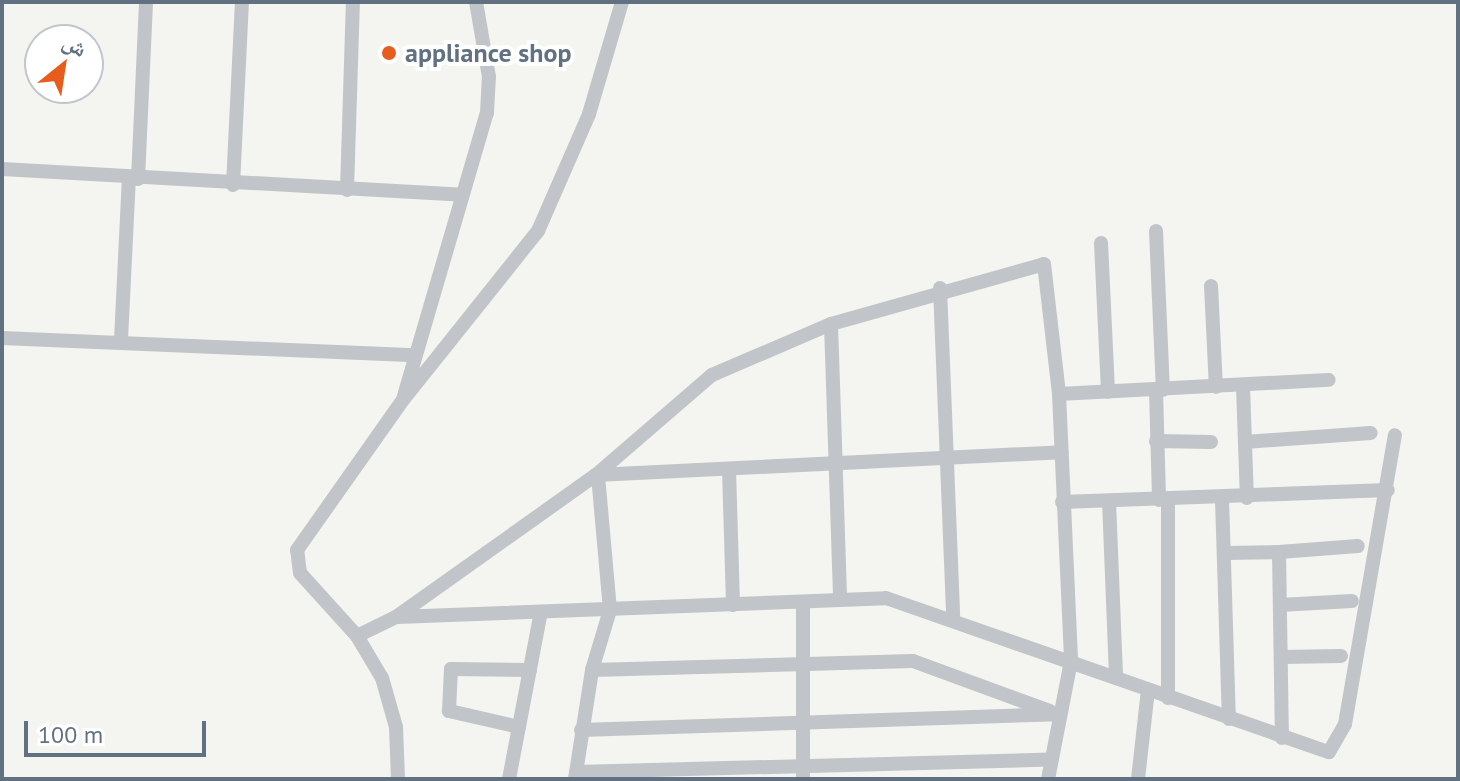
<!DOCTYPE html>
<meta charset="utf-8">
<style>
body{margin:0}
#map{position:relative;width:1460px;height:781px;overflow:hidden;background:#f4f4f0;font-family:"PT Sans","Noto Naskh Arabic",sans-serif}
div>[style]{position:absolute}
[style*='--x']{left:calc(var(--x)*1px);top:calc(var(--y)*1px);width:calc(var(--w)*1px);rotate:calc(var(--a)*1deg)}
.minor>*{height:14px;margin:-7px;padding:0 7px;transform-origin:7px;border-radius:7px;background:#c1c4c8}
.dots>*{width:22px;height:22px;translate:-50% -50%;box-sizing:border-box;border:4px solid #fff;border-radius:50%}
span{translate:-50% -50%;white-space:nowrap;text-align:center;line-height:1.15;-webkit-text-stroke:8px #fff;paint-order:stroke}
.poi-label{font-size:26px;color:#627182;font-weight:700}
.left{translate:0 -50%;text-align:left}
.frame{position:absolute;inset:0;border:4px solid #627182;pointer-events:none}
.north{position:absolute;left:24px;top:24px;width:80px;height:80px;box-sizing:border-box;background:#fff;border:2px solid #c0c6cd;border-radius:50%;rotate:30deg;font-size:22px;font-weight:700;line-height:32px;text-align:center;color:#627182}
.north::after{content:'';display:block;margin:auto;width:28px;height:36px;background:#e75d1e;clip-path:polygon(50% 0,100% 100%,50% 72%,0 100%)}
.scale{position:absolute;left:24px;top:721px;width:182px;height:36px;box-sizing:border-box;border:4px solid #627182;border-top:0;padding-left:10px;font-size:24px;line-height:28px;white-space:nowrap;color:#627182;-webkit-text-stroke:6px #fff;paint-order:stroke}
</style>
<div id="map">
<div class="minor">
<div style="--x:2;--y:169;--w:461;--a:3.2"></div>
<div style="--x:138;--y:179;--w:177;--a:-87.4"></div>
<div style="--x:233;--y:185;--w:183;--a:-87.2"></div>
<div style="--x:347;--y:190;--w:188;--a:-88.2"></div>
<div style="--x:1156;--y:231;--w:159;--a:87.5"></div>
<div style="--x:1101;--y:243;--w:149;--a:87.3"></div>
<div style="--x:1211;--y:286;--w:101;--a:87.2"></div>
<div style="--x:940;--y:288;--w:327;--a:87.7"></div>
<div style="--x:831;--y:324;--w:276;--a:88.1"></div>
<div style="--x:2;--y:338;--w:413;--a:2.4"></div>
<div style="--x:121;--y:340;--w:162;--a:-87.2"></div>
<div style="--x:1243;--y:386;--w:112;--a:88"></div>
<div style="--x:1156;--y:390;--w:110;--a:88.4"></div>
<div style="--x:1059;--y:394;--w:270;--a:-3"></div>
<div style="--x:404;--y:396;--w:295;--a:-73.7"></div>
<div style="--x:487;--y:113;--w:36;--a:-87"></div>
<div style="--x:489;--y:77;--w:76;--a:-99.8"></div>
<div style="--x:1156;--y:441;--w:55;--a:1"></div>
<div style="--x:1245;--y:442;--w:126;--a:-4.1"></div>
<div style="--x:729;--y:469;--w:136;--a:88.3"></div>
<div style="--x:596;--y:475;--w:466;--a:-2.8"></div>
<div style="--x:1222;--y:499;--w:220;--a:88.2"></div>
<div style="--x:1168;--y:500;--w:198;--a:90"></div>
<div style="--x:1109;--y:501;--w:177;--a:87.7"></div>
<div style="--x:1062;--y:502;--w:326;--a:-2.1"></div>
<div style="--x:1279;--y:552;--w:79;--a:-4.3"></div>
<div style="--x:1224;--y:553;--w:55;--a:-1"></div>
<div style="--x:1279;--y:552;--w:186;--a:89.1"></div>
<div style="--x:803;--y:602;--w:177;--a:90"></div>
<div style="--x:1280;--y:605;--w:72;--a:-3.2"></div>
<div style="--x:397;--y:617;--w:489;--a:-2.2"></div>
<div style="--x:886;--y:598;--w:469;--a:19.2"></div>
<div style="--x:1329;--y:752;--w:32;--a:-60"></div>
<div style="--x:1345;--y:724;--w:293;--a:-80.2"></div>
<div style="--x:357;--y:636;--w:43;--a:-26"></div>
<div style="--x:396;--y:617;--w:245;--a:-35.4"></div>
<div style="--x:596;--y:475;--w:153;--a:-40.8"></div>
<div style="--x:712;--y:375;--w:129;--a:-23.2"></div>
<div style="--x:831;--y:324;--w:221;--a:-15.7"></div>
<div style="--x:1044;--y:264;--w:131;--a:83.4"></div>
<div style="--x:1059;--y:394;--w:267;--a:87.4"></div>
<div style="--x:1071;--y:661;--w:120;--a:101"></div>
<div style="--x:1281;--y:657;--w:60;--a:-1"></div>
<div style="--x:592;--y:670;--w:321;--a:-1.6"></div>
<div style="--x:913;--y:661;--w:146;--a:20.1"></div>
<div style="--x:519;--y:727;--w:72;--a:-167.1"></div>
<div style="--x:449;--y:711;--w:42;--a:-87.3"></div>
<div style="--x:451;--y:669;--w:79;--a:0.7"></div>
<div style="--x:581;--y:730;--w:477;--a:-1.9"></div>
<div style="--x:576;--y:772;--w:474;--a:-1.5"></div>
<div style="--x:398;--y:779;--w:52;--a:-92.2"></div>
<div style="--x:396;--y:727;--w:51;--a:-105.9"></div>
<div style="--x:382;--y:678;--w:49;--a:-120.8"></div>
<div style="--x:357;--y:636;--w:85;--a:-132.1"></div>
<div style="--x:300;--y:573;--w:23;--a:-97"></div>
<div style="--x:297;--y:550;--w:184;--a:-54.8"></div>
<div style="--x:403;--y:400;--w:216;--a:-51.4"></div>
<div style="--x:538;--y:231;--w:128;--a:-66.4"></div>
<div style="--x:589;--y:114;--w:117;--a:-73.6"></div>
<div style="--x:509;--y:779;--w:170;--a:-79.2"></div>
<div style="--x:575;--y:779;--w:110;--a:-81.1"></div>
<div style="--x:592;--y:670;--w:63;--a:-73.3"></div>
<div style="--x:610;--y:610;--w:136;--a:-95.1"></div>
<div style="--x:1138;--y:779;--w:90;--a:-83.6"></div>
</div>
<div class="dots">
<div style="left:389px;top:53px;background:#e75d1e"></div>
</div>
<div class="poi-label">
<span class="left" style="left:405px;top:53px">appliance shop</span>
</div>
<div class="frame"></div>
<div class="north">ش</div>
<div class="scale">100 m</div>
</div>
